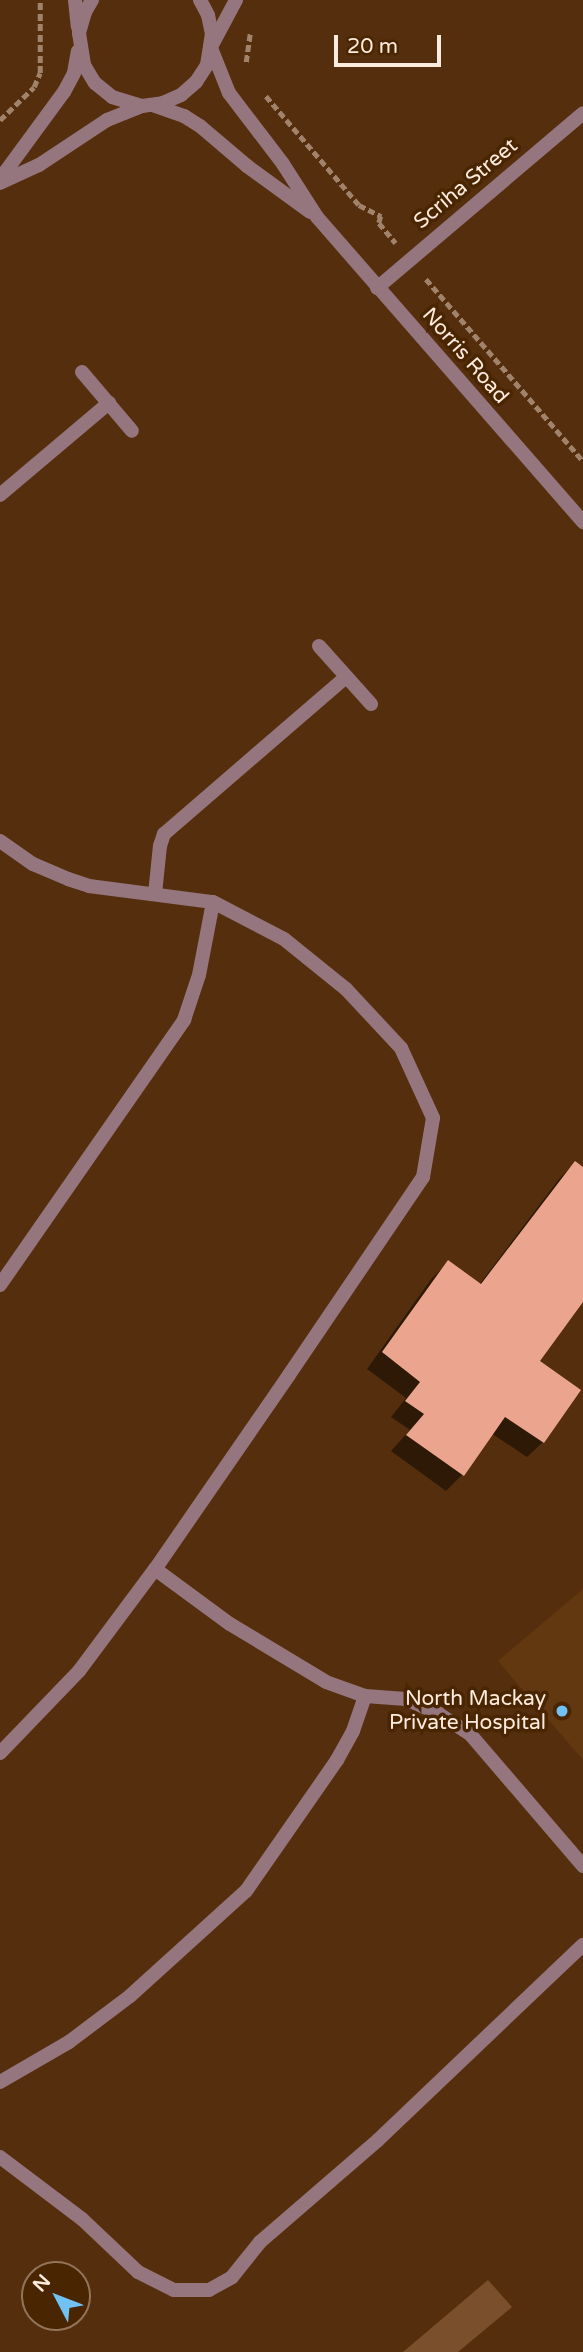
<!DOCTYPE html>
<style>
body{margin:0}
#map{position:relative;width:583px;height:2352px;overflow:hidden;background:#552f0d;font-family:"Varela Round",sans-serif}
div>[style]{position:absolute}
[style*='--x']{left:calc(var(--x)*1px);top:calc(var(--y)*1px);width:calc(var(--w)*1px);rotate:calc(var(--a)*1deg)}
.built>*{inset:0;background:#61380f}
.green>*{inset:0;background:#7a4f2c}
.shadow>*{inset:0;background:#0007}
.building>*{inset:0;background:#eba58e}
.path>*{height:4.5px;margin-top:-2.25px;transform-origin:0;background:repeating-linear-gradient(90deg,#a0836a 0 7px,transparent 0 10.5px)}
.service>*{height:14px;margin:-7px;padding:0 7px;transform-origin:7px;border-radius:7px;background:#95767f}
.minor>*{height:14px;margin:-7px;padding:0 7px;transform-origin:7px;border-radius:7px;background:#95767f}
.tertiary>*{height:14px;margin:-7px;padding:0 7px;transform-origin:7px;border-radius:7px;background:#95767f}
.dots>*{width:19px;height:19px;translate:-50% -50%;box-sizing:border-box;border:4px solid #492501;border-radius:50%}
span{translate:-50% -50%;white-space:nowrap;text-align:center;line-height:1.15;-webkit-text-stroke:7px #492501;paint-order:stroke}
.street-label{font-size:21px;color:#fdebdd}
.poi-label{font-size:21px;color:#fdebdd}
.right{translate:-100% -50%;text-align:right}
.north{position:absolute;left:21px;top:2261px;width:70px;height:70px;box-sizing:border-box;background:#492501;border:2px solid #917459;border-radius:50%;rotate:312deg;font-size:19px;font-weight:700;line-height:28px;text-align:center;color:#fdebdd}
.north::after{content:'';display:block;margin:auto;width:24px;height:32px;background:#72c1f5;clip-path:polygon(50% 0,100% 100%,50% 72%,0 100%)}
.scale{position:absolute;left:334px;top:35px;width:107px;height:32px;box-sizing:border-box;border:4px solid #fdebdd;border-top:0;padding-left:9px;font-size:21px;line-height:24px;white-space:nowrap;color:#fdebdd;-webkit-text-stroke:5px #492501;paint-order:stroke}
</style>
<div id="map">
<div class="built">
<div style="clip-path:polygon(583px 1589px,583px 1760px,498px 1661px)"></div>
</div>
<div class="green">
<div style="clip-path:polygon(488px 2280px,512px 2307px,458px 2352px,403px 2352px)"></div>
</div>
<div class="shadow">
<div style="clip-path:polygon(575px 1163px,583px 1169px,583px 1299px,537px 1362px,543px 1442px,527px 1457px,491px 1433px,462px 1475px,446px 1491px,391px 1451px,410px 1430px,391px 1417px,406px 1398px,367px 1369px,432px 1278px,448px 1263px,479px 1285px,559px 1179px)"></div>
</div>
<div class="building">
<div style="clip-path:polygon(575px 1161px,583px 1167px,583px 1302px,540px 1361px,581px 1390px,544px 1443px,505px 1417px,464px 1476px,406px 1435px,424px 1414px,405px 1401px,420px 1382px,382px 1352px,448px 1260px,481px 1284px)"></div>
</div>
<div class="path">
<div style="--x:246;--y:62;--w:29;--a:-82"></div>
<div style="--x:266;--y:96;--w:143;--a:49.5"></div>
<div style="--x:359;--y:205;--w:25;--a:27"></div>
<div style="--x:381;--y:216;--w:7;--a:106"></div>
<div style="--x:379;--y:223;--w:26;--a:50"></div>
<div style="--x:0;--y:120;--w:47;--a:-44.1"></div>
<div style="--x:34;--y:87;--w:15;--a:-67"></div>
<div style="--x:40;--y:73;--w:73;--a:-90"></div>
<div style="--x:426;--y:279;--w:240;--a:49.2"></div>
</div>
<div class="service">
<div style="--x:82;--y:372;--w:77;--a:49.7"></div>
<div style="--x:0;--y:495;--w:143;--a:-40.2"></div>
<div style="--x:319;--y:646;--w:78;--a:48.1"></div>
<div style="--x:155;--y:894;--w:48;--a:-84.1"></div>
<div style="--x:160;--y:846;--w:13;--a:-72"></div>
<div style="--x:164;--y:834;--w:240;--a:-40.8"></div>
<div style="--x:0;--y:1285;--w:323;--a:-55.2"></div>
<div style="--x:184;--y:1020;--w:47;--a:-71.6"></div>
<div style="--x:199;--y:975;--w:74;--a:-79.1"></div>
<div style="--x:155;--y:1569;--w:93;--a:36.3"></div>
<div style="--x:230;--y:1624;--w:112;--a:31.1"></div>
<div style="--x:326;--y:1682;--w:41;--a:19.7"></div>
<div style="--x:365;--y:1696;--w:41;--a:4.2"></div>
<div style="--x:406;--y:1699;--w:36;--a:24"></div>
<div style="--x:439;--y:1714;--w:37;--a:33"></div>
<div style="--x:470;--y:1734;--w:174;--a:49.4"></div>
<div style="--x:0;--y:2082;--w:80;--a:-30.1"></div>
<div style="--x:69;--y:2042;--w:76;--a:-37"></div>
<div style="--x:130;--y:1996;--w:156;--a:-42.2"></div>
<div style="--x:246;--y:1891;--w:160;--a:-55.2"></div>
<div style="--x:337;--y:1760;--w:33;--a:-61"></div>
<div style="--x:353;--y:1731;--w:37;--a:-71"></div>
<div style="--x:0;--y:2157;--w:103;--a:37.1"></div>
<div style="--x:82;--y:2219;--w:77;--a:43.4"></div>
<div style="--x:138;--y:2272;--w:40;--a:26.6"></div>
<div style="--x:174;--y:2290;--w:35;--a:0"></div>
<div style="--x:209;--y:2290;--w:26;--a:-29"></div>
<div style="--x:232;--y:2277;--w:45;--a:-51.3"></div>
<div style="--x:260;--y:2242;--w:156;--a:-40.8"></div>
<div style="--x:378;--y:2140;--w:283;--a:-43.6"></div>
</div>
<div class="minor">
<div style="--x:212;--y:45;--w:51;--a:-61.9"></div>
<div style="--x:377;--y:288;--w:270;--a:-40.3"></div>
<div style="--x:0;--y:841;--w:40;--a:34.9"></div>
<div style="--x:33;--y:864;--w:38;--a:23"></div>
<div style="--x:68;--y:879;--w:22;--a:18"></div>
<div style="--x:89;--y:886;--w:125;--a:7.4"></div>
<div style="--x:213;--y:902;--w:80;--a:27.5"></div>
<div style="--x:284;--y:939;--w:80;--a:38.9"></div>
<div style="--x:346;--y:989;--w:81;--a:47"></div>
<div style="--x:401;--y:1048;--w:77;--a:65.4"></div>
<div style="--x:433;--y:1118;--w:60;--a:99.6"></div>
<div style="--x:423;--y:1177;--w:239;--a:124.1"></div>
<div style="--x:289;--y:1375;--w:236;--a:124.6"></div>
<div style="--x:155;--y:1569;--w:127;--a:126.7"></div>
<div style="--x:79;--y:1671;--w:114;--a:133.9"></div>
</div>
<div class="tertiary">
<div style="--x:75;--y:0;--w:27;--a:84"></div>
<div style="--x:92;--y:0;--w:14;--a:120"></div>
<div style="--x:85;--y:12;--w:22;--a:106"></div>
<div style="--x:79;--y:33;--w:32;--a:81"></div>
<div style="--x:84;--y:65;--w:21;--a:59"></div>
<div style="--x:95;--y:83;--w:22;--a:39"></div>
<div style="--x:112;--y:97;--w:31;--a:17"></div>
<div style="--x:142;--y:106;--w:21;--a:-8"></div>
<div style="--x:163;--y:103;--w:20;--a:-24"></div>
<div style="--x:181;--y:95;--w:20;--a:-41"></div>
<div style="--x:196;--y:82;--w:20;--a:-57"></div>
<div style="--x:207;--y:65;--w:31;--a:-81"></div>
<div style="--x:212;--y:34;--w:19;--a:-102"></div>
<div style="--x:208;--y:15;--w:17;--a:-118"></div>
<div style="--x:211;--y:48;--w:48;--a:68.2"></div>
<div style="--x:229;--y:93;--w:89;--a:52.7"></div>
<div style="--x:283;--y:164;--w:63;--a:57.3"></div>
<div style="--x:317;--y:217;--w:405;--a:48.9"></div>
<div style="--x:155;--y:106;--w:31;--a:19"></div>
<div style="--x:184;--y:116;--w:19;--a:32"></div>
<div style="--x:200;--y:126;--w:62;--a:40.4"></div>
<div style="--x:247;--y:166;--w:78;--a:36.1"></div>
<div style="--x:0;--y:179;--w:108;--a:-53.7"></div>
<div style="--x:64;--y:92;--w:21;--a:-62"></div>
<div style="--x:74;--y:73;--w:22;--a:-80"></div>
<div style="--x:0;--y:183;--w:43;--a:-24.8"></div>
<div style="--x:39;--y:165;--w:82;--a:-33.5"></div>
<div style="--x:107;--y:120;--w:37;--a:-22"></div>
</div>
<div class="dots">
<div style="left:562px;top:1711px;background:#72c1f5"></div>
</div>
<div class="street-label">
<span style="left:466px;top:184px;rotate:-40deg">Scriha Street</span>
<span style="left:465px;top:356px;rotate:49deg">Norris Road</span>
</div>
<div class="poi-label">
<span class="right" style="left:546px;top:1711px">North Mackay<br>Private Hospital</span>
</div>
<div class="north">N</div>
<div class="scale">20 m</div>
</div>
